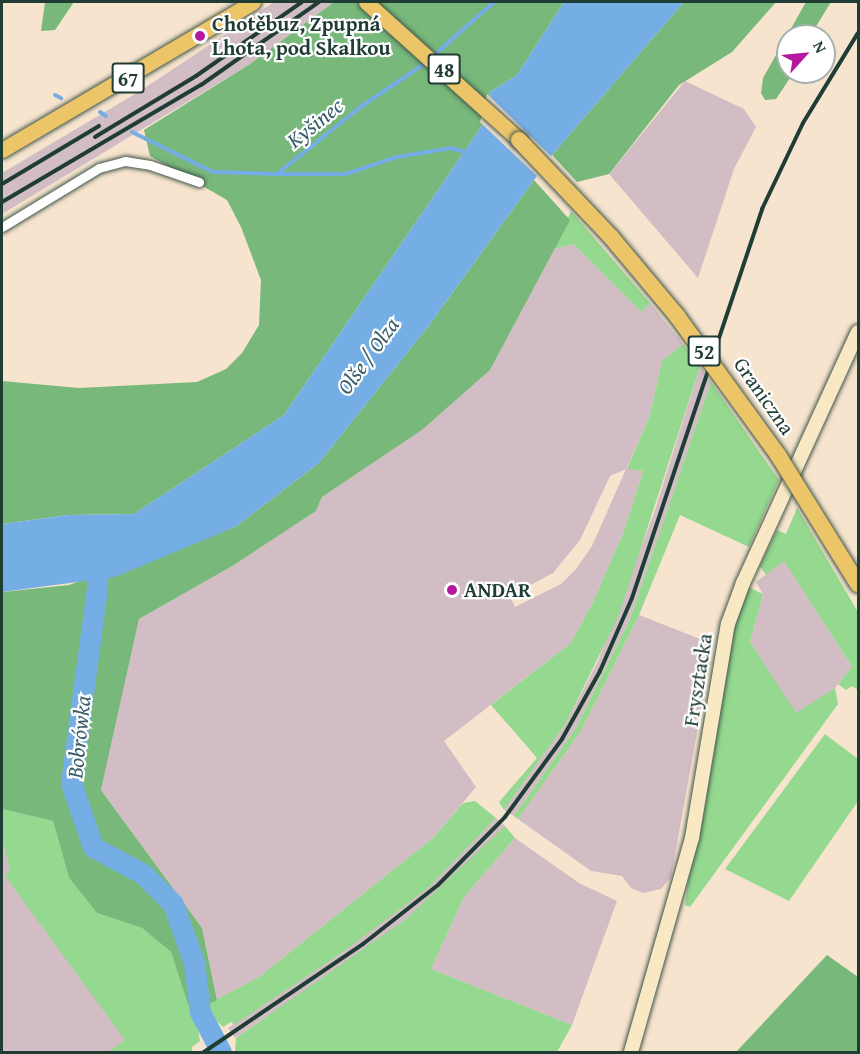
<!DOCTYPE html>
<meta charset="utf-8">
<style>
body{margin:0}
#map{position:relative;width:860px;height:1054px;overflow:hidden;background:#f7e4ce;font-family:"Gentium Book Plus",serif}
div>[style]{position:absolute}
[style*='--x']{left:calc(var(--x)*1px);top:calc(var(--y)*1px);width:calc(var(--w)*1px);rotate:calc(var(--a)*1deg)}
.industrial>*{inset:0;background:#d2bdc5}
.green>*{inset:0;background:#95d88f}
.forest>*{inset:0;background:#78b87a}
.water>*{inset:0;background:#75aee5}
.pier>*{inset:0;background:#f7e4ce}
.stream>*{height:4px;margin:-2px;padding:0 2px;transform-origin:2px;border-radius:2px;background:#75aee5}
.river>*{height:21px;margin:-10.5px;padding:0 10.5px;transform-origin:10.5px;border-radius:10.5px;background:#75aee5}
.roads{filter:drop-shadow(0 0 2px #3f564b) drop-shadow(0 0 2px #3f564b)}
.street>*{height:9px;margin:-4.5px;padding:0 4.5px;transform-origin:4.5px;border-radius:4.5px;background:#fff}
.secondary>*{height:14px;margin:-7px;padding:0 7px;transform-origin:7px;border-radius:7px;background:#f8e8c3}
.primary>*{height:15px;margin:-7.5px;padding:0 7.5px;transform-origin:7.5px;border-radius:7.5px;background:#edc569}
.rail>*{height:4px;margin:-2px;padding:0 2px;transform-origin:2px;border-radius:2px;background:#1f3d34}
.bridges{filter:drop-shadow(0 0 2px #3f564b) drop-shadow(0 0 2px #3f564b)}
.highway-bridge>*{height:16px;margin:-8px;padding:0 8px;transform-origin:8px;border-radius:8px;background:#edc569}
.dots>*{width:16px;height:16px;translate:-50% -50%;box-sizing:border-box;border:3px solid #fff;border-radius:50%}
span{translate:-50% -50%;white-space:nowrap;text-align:center;line-height:1.15;-webkit-text-stroke:4.5px #fff;paint-order:stroke}
.shield-label span{padding:2px 4px;background:#fff;border:2px solid;border-radius:4px;-webkit-text-stroke-width:0}
.shield-label{font-size:20px;color:#1f3d34;font-weight:700}
.poi-label{font-size:21px;color:#1f3d34;font-weight:700}
.left{translate:0 -50%;text-align:left}
.street-label{font-size:21px;color:#1f3d34}
.water-label{font-size:22px;color:#395f69;font-style:italic}
.frame{position:absolute;inset:0;border:3px solid #1f3d34;pointer-events:none}
.north{position:absolute;left:776px;top:24px;width:60px;height:60px;box-sizing:border-box;background:#fff;border:2px solid #a5b1ae;border-radius:50%;rotate:63deg;font-size:16px;font-weight:700;line-height:24px;text-align:center;color:#1f3d34}
.north::after{content:'';display:block;margin:auto;width:21px;height:27px;background:#b5179e;clip-path:polygon(50% 0,100% 100%,50% 72%,0 100%)}
</style>
<div id="map">
<div class="industrial">
<div style="clip-path:polygon(274px 2px,334px 2px,250px 64px,2px 214px,2px 173px,140px 91px)"></div>
<div style="clip-path:polygon(685px 81px,744px 109px,756px 127px,734px 169px,698px 278px,609px 174px)"></div>
<div style="clip-path:polygon(evenodd,573px 244px,641px 311px,650px 303px,683px 344px,662px 361px,650px 415px,627px 468px,643px 471px,624px 531px,593px 602px,571px 643px,444px 741px,476px 787px,433px 838px,259px 977px,217px 1000px,202px 928px,101px 790px,139px 619px,234px 565px,316px 511px,322px 497px,422px 430px,490px 370px,554px 249px,573px 244px,626px 469px,592px 546px,576px 569px,561px 584px,515px 607px,510px 596px,553px 573px,580px 540px,610px 476px,626px 469px)"></div>
<div style="clip-path:polygon(700px 367px,711px 382px,630px 619px,576px 728px,514px 816px,504px 810px,566px 723px,598px 661px,654px 513px)"></div>
<div style="clip-path:polygon(784px 561px,852px 667px,835px 688px,796px 714px,750px 642px,763px 594px,756px 582px)"></div>
<div style="clip-path:polygon(639px 615px,713px 644px,671px 877px,661px 889px,643px 893px,631px 888px,622px 876px,591px 871px,518px 819px,581px 731px)"></div>
<div style="clip-path:polygon(496px 818px,505px 826px,440px 892px,375px 944px,235px 1038px,228px 1028px,343px 952px,456px 859px)"></div>
<div style="clip-path:polygon(515px 838px,579px 883px,617px 901px,572px 1025px,431px 969px,464px 897px)"></div>
<div style="clip-path:polygon(2px 840px,10px 869px,146px 1052px,2px 1052px)"></div>
</div>
<div class="green">
<div style="clip-path:polygon(571px 211px,650px 303px,641px 312px,573px 244px,554px 249px)"></div>
<div style="clip-path:polygon(683px 344px,700px 367px,619px 615px,566px 723px,504px 810px,499px 802px,537px 758px,491px 705px,571px 643px,593px 602px,624px 531px,643px 471px,627px 469px,650px 415px,662px 361px)"></div>
<div style="clip-path:polygon(711px 382px,779px 480px,749px 547px,680px 515px,639px 615px,581px 731px,518px 819px,514px 816px,576px 728px,630px 619px)"></div>
<div style="clip-path:polygon(797px 508px,858px 612px,858px 690px,852px 686px,846px 690px,838px 684px,852px 667px,784px 561px,766px 575px,760px 566px,777px 530px,786px 534px)"></div>
<div style="clip-path:polygon(748px 587px,763px 594px,750px 642px,796px 713px,835px 688px,838px 704px,690px 907px,685px 905px,687px 887px,736px 618px)"></div>
<div style="clip-path:polygon(825px 734px,858px 759px,858px 801px,789px 901px,725px 869px)"></div>
<div style="clip-path:polygon(475px 801px,496px 818px,428px 888px,343px 952px,234px 1025px,231px 1022px,223px 1027px,212px 1016px,197px 1025px,200px 1041px,192px 1047px,192px 1052px,108px 1052px,125px 1040px,5px 876px,10px 869px,2px 840px,2px 809px,53px 821px,69px 878px,97px 913px,142px 928px,171px 952px,192px 1013px,259px 977px,433px 838px,463px 803px)"></div>
<div style="clip-path:polygon(505px 826px,515px 838px,464px 897px,431px 969px,572px 1025px,557px 1052px,235px 1052px,236px 1038px,406px 919px)"></div>
</div>
<div class="forest">
<div style="clip-path:polygon(45px 2px,74px 2px,55px 30px,41px 31px)"></div>
<div style="clip-path:polygon(334px 2px,564px 2px,517px 75px,490px 92px,483px 124px,284px 415px,134px 514px,68px 515px,2px 524px,2px 381px,79px 388px,197px 382px,226px 369px,242px 353px,259px 325px,261px 280px,241px 227px,227px 200px,150px 156px,144px 130px,250px 64px)"></div>
<div style="clip-path:polygon(684px 2px,776px 2px,732px 52px,679px 85px,609px 174px,577px 182px,552px 155px)"></div>
<div style="clip-path:polygon(806px 2px,831px 2px,810px 36px,788px 36px,788px 72px,794px 72px,776px 99px,765px 100px,761px 93px,763px 78px)"></div>
<div style="clip-path:polygon(534px 180px,570px 220px,490px 370px,422px 430px,322px 497px,316px 511px,234px 565px,139px 619px,101px 790px,202px 928px,217px 1000px,191px 1013px,171px 952px,142px 928px,97px 913px,69px 878px,53px 821px,2px 809px,2px 592px,69px 585px,235px 527px,319px 463px,427px 328px)"></div>
<div style="clip-path:polygon(827px 955px,858px 977px,858px 1052px,736px 1052px)"></div>
</div>
<div class="water">
<div style="clip-path:polygon(564px 2px,684px 2px,552px 155px,427px 328px,319px 463px,235px 527px,115px 577px,2px 592px,2px 524px,68px 515px,134px 514px,284px 415px,483px 124px,490px 92px,517px 75px)"></div>
</div>
<div class="pier">
<div style="clip-path:polygon(487px 94px,553px 158px,539px 178px,480px 122px)"></div>
</div>
<div class="stream">
<div style="--x:432;--y:57;--w:83;--a:-41.6"></div>
<div style="--x:55;--y:95;--w:7;--a:27"></div>
<div style="--x:100;--y:112;--w:7;--a:34"></div>
<div style="--x:132;--y:132;--w:90;--a:26.3"></div>
<div style="--x:213;--y:172;--w:64;--a:1.8"></div>
<div style="--x:277;--y:174;--w:105;--a:-38.8"></div>
<div style="--x:359;--y:108;--w:82;--a:-34.1"></div>
<div style="--x:278;--y:174;--w:68;--a:0"></div>
<div style="--x:346;--y:174;--w:54;--a:-18.4"></div>
<div style="--x:397;--y:157;--w:55;--a:-9.5"></div>
<div style="--x:451;--y:148;--w:17;--a:17"></div>
</div>
<div class="river">
<div style="--x:97;--y:552;--w:36;--a:90"></div>
<div style="--x:97;--y:588;--w:197;--a:97.6"></div>
<div style="--x:71;--y:783;--w:68;--a:71"></div>
<div style="--x:93;--y:847;--w:57;--a:28.4"></div>
<div style="--x:143;--y:874;--w:42;--a:45"></div>
<div style="--x:173;--y:904;--w:63;--a:70.4"></div>
<div style="--x:194;--y:963;--w:49;--a:83"></div>
<div style="--x:200;--y:1012;--w:45;--a:62.3"></div>
</div>
<div class="roads">
<div class="street">
<div style="--x:2;--y:227;--w:114;--a:-31.3"></div>
<div style="--x:99;--y:168;--w:27;--a:-15"></div>
<div style="--x:125;--y:161;--w:25;--a:9"></div>
<div style="--x:150;--y:165;--w:52;--a:19.1"></div>
</div>
<div class="secondary">
<div style="--x:631;--y:1052;--w:223;--a:-74.1"></div>
<div style="--x:692;--y:838;--w:217;--a:-80.5"></div>
<div style="--x:728;--y:624;--w:44;--a:-69.9"></div>
<div style="--x:743;--y:583;--w:276;--a:-65.4"></div>
</div>
<div class="primary">
<div style="--x:366;--y:2;--w:206;--a:42"></div>
<div style="--x:2;--y:150;--w:291;--a:-30.5"></div>
</div>
</div>
<div class="rail">
<div style="--x:95;--y:137;--w:118;--a:-31.1"></div>
<div style="--x:196;--y:76;--w:129;--a:-34.9"></div>
<div style="--x:2;--y:184;--w:113;--a:-30.9"></div>
<div style="--x:2;--y:202;--w:231;--a:-30.5"></div>
<div style="--x:201;--y:85;--w:144;--a:-35.1"></div>
<div style="--x:204;--y:1052;--w:192;--a:-34.2"></div>
<div style="--x:363;--y:944;--w:95;--a:-38.2"></div>
<div style="--x:438;--y:885;--w:95;--a:-45.4"></div>
<div style="--x:505;--y:817;--w:97;--a:-53.8"></div>
<div style="--x:562;--y:739;--w:78;--a:-60.8"></div>
<div style="--x:600;--y:671;--w:80;--a:-66.3"></div>
<div style="--x:632;--y:598;--w:410;--a:-71.5"></div>
<div style="--x:762;--y:209;--w:95;--a:-64.5"></div>
<div style="--x:803;--y:123;--w:105;--a:-58.6"></div>
</div>
<div class="bridges">
<div class="highway-bridge">
<div style="--x:519;--y:140;--w:134;--a:46.5"></div>
<div style="--x:611;--y:237;--w:103;--a:50.1"></div>
<div style="--x:677;--y:316;--w:172;--a:54"></div>
<div style="--x:778;--y:455;--w:152;--a:58.2"></div>
</div>
</div>
<div class="dots">
<div style="left:200px;top:36px;background:#b5179e"></div>
<div style="left:452px;top:590px;background:#b5179e"></div>
</div>
<div class="shield-label">
<span style="left:444px;top:69px">48</span>
<span style="left:128px;top:78px">67</span>
<span style="left:704px;top:351px">52</span>
</div>
<div class="poi-label">
<span class="left" style="left:212px;top:36px">Chotěbuz, Zpupná<br>Lhota, pod Skalkou</span>
<span class="left" style="left:464px;top:590px">ANDAR</span>
</div>
<div class="street-label">
<span style="left:764px;top:396px;rotate:55deg">Graniczna</span>
<span style="left:698px;top:680px;rotate:-81deg">Frysztacka</span>
</div>
<div class="water-label">
<span style="left:315px;top:123px;rotate:-39deg">Kyšinec</span>
<span style="left:368px;top:356px;rotate:-54deg">Olše / Olza</span>
<span style="left:79px;top:737px;rotate:-84deg">Bobrówka</span>
</div>
<div class="frame"></div>
<div class="north">N</div>
</div>
